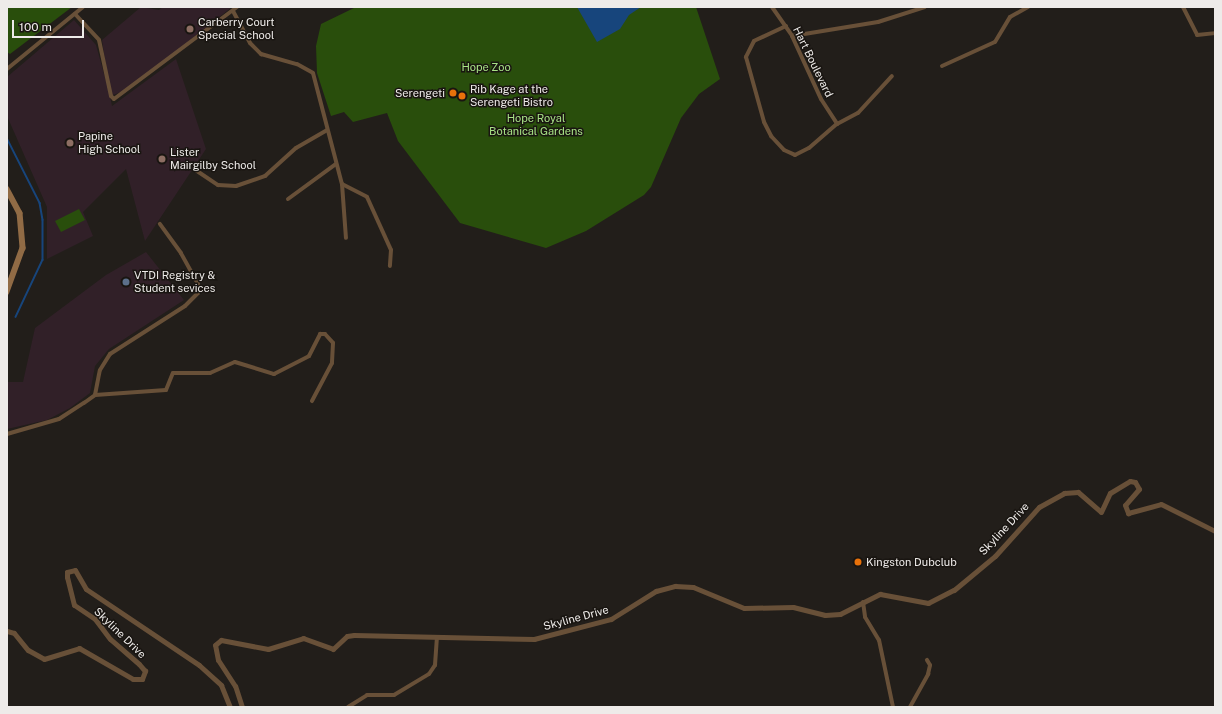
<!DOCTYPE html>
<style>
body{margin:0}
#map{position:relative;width:1222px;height:714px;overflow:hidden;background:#221e1a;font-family:"Public Sans",sans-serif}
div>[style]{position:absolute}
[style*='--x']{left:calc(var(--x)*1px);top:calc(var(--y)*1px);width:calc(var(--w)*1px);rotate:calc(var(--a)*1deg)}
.education>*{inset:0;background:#312028}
.green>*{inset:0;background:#294e0c}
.water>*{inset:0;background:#17457c}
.stream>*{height:1.5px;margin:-0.75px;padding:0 0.75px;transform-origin:0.75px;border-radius:0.75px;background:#17457c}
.minor>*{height:4px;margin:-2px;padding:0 2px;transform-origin:2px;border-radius:2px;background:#685038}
.tertiary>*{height:5px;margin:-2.5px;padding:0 2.5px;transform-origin:2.5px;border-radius:2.5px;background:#685038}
.secondary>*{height:5.5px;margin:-2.75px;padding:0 2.75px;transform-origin:2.75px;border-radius:2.75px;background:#916b45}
.dots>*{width:11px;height:11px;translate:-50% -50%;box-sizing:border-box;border:2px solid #191511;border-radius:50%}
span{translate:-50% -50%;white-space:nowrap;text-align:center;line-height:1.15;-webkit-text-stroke:3px #191511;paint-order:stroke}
.poi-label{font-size:11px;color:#eeebe9}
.left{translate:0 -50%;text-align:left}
.right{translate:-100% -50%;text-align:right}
.street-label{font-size:11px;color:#eeebe9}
.park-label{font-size:11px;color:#a8e386}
.frame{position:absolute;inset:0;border:8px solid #eeebe9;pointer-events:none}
.scale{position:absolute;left:12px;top:20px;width:72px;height:18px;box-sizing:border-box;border:2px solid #eeebe9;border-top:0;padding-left:5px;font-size:12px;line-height:14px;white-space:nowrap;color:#eeebe9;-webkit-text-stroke:3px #191511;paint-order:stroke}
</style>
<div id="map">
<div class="education">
<div style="clip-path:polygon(141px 7px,159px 10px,163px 7px,232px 7px,127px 90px,110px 96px,112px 106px,176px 59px,206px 149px,145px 241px,126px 169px,83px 212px,93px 236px,47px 259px,47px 207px,7px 116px,7px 77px,74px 20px,96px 45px,110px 95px,102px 40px)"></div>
<div style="clip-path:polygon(146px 252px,184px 300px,109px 349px,95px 366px,90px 393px,70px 408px,47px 420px,7px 429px,7px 382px,23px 382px,35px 328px,106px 275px)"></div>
</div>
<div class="green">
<div style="clip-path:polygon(7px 7px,72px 7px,10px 54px,7px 52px)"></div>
<div style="clip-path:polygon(356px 7px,696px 7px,720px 79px,699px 94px,681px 118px,651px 187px,644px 195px,586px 231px,546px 248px,460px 223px,398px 141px,387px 113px,353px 122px,344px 112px,331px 116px,317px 73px,316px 46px,321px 24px)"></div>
<div style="clip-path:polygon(79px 209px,85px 220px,61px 232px,55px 221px)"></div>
</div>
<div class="water">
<div style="clip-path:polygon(577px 7px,641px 7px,629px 15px,620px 29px,597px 42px)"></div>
</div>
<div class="stream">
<div style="--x:7;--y:138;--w:73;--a:63.1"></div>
<div style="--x:40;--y:203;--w:17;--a:80"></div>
<div style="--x:43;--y:220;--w:40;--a:90"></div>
<div style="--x:43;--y:260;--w:63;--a:115.3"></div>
</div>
<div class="minor">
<div style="--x:772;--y:7;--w:35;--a:55"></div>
<div style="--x:792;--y:36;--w:69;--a:65.3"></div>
<div style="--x:821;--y:99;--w:30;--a:57"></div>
<div style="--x:1183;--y:7;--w:31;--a:63"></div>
<div style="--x:1197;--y:35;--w:18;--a:-6"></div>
<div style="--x:233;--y:11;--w:36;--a:62"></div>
<div style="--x:250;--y:43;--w:16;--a:45"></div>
<div style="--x:261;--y:54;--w:37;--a:16"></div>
<div style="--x:297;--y:64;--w:18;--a:29"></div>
<div style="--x:313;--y:73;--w:115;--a:75.4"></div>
<div style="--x:342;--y:184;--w:54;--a:85.8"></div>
<div style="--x:75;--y:14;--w:35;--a:47"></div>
<div style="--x:99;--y:40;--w:57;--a:77.9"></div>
<div style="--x:111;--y:96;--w:4;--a:45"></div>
<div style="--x:114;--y:99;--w:154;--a:-36.8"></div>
<div style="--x:786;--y:26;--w:35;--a:155"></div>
<div style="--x:754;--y:41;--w:18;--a:117"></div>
<div style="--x:746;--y:57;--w:67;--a:74.5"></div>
<div style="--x:764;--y:122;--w:16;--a:63"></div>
<div style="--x:771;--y:136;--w:19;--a:47"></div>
<div style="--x:784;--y:150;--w:12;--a:24"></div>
<div style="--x:795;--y:155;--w:16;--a:-27"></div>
<div style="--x:809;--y:148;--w:37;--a:-41"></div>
<div style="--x:837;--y:124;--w:24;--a:-28"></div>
<div style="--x:858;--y:113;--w:50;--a:-47.4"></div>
<div style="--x:792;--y:36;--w:87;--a:-9.2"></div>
<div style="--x:878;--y:22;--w:49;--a:-17.7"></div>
<div style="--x:942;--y:66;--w:58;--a:-24.4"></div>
<div style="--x:995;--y:42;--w:29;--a:-59"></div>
<div style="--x:1010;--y:17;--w:21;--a:-29"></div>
<div style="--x:7;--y:69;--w:98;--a:-39.2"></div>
<div style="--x:194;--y:169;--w:29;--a:34"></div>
<div style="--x:218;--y:185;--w:18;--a:3"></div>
<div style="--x:236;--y:186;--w:31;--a:-19"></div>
<div style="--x:265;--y:176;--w:42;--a:-42.1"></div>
<div style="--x:296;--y:148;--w:36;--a:-30"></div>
<div style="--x:342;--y:184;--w:28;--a:27"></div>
<div style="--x:367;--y:197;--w:58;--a:65.6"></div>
<div style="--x:391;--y:250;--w:16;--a:94"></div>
<div style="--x:288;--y:199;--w:59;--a:-36.1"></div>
<div style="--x:95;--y:395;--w:71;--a:-4"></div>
<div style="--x:166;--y:390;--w:18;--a:-68"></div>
<div style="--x:173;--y:373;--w:37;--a:0"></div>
<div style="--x:210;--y:373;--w:27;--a:-24"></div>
<div style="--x:235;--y:362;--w:41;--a:17.1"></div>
<div style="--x:274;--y:374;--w:39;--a:-27"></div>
<div style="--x:309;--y:356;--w:25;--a:-63"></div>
<div style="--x:320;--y:334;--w:5;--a:0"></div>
<div style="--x:325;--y:334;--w:12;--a:48"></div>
<div style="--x:333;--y:343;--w:20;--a:93"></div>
<div style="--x:332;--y:363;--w:43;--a:117.8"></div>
<div style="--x:7;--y:434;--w:54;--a:-16.1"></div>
<div style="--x:59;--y:419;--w:30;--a:-33"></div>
<div style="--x:84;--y:403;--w:14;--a:-36"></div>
<div style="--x:95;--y:395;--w:25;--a:-79"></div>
<div style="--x:100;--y:370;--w:19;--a:-58"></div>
<div style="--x:110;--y:354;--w:89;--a:-32.6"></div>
<div style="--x:185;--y:306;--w:18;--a:-45"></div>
<div style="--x:198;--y:293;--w:9;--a:-90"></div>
<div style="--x:198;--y:284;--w:35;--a:-119"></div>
<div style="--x:181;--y:253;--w:36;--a:-126"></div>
<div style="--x:863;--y:602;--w:15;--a:82"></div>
<div style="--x:865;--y:617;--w:27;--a:59"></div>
<div style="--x:879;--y:640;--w:68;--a:78.2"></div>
<div style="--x:348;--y:707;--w:22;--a:-32"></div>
<div style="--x:367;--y:695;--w:27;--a:0"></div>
<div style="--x:394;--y:695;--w:41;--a:-31"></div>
<div style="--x:429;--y:674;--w:11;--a:-56"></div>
<div style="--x:435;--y:665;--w:27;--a:-86"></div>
<div style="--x:910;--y:707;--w:38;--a:-61"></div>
<div style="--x:928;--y:674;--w:9;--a:-77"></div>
<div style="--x:930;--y:665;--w:6;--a:-121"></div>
</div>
<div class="tertiary">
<div style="--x:7;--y:631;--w:7;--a:16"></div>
<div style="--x:14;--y:633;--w:22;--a:51"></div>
<div style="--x:28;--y:650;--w:18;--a:29"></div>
<div style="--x:44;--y:659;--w:37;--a:-17"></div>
<div style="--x:79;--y:648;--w:62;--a:29.9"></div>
<div style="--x:133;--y:679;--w:9;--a:0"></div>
<div style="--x:142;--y:679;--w:9;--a:-69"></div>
<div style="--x:145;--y:671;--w:9;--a:-131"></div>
<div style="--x:139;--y:664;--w:38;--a:-139"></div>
<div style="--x:110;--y:639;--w:25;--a:-127"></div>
<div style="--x:95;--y:619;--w:25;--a:-146"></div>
<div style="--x:74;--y:605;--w:29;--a:-104"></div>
<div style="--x:67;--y:577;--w:5;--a:-90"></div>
<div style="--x:67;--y:572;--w:8;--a:-14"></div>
<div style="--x:75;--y:570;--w:22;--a:60"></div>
<div style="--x:86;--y:589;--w:136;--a:33.9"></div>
<div style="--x:199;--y:665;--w:30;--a:42"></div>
<div style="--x:221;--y:685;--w:24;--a:68"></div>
<div style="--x:242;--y:707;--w:22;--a:-108"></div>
<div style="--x:235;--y:686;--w:31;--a:-123"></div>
<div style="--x:218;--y:660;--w:15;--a:-101"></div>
<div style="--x:215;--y:645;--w:8;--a:-40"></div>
<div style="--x:221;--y:640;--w:48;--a:10.8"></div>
<div style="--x:268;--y:649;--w:37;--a:-17"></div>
<div style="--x:303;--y:638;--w:32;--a:20"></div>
<div style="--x:333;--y:649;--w:19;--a:-43"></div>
<div style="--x:347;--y:636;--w:7;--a:-8"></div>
<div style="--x:354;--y:635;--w:180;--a:1.3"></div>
<div style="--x:534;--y:639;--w:80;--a:-14.6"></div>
<div style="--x:611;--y:619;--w:53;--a:-31.9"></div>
<div style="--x:656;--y:591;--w:20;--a:-15"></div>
<div style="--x:675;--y:586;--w:18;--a:3"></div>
<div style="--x:693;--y:587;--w:55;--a:22.4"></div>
<div style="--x:744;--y:608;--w:49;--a:-1.2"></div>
<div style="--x:793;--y:607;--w:33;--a:14"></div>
<div style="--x:825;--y:615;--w:15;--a:-4"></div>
<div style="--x:840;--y:614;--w:45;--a:-26.6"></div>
<div style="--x:880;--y:594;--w:49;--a:10.6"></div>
<div style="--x:928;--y:603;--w:29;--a:-27"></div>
<div style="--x:954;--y:590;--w:53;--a:-39.7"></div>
<div style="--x:995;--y:556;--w:66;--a:-48.1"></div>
<div style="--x:1039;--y:507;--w:29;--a:-29"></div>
<div style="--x:1064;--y:493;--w:14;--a:-4"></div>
<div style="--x:1078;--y:492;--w:30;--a:41"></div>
<div style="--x:1101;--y:512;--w:21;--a:-65"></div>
<div style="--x:1110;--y:493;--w:23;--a:-31"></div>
<div style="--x:1130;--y:481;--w:5;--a:11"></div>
<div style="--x:1135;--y:482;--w:8;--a:60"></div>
<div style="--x:1139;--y:489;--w:21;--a:131"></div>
<div style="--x:1125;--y:505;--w:9;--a:69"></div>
<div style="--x:1128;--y:513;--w:34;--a:-15"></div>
<div style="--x:1161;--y:504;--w:60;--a:26.6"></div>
</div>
<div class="secondary">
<div style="--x:7;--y:189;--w:27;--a:62"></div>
<div style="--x:20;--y:213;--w:35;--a:85"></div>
<div style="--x:23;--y:248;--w:47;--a:110"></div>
</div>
<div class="dots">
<div style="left:190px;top:29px;background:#8d6e63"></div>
<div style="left:453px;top:93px;background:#e8710a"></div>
<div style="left:462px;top:96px;background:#e8710a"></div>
<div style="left:70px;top:143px;background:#8d6e63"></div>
<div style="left:162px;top:159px;background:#8d6e63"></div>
<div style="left:126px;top:282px;background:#5c6f8a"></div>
<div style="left:858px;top:562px;background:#e8710a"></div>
</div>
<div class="poi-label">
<span class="left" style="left:198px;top:29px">Carberry Court<br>Special School</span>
<span class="left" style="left:470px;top:96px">Rib Kage at the<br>Serengeti Bistro</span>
<span class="right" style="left:445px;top:93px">Serengeti</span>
<span class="left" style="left:78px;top:143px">Papine<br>High School</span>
<span class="left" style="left:170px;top:159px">Lister<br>Mairgilby School</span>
<span class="left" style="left:134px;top:282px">VTDI Registry &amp;<br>Student sevices</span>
<span class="left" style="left:866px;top:562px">Kingston Dubclub</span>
</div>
<div class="street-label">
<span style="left:813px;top:62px;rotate:64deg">Hart Boulevard</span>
<span style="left:1004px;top:529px;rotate:-47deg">Skyline Drive</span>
<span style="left:576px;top:618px;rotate:-15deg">Skyline Drive</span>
<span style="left:120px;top:633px;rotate:44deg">Skyline Drive</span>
</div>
<div class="park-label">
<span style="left:486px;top:67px">Hope Zoo</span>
<span style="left:536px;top:125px">Hope Royal<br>Botanical Gardens</span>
</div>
<div class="frame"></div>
<div class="scale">100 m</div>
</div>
